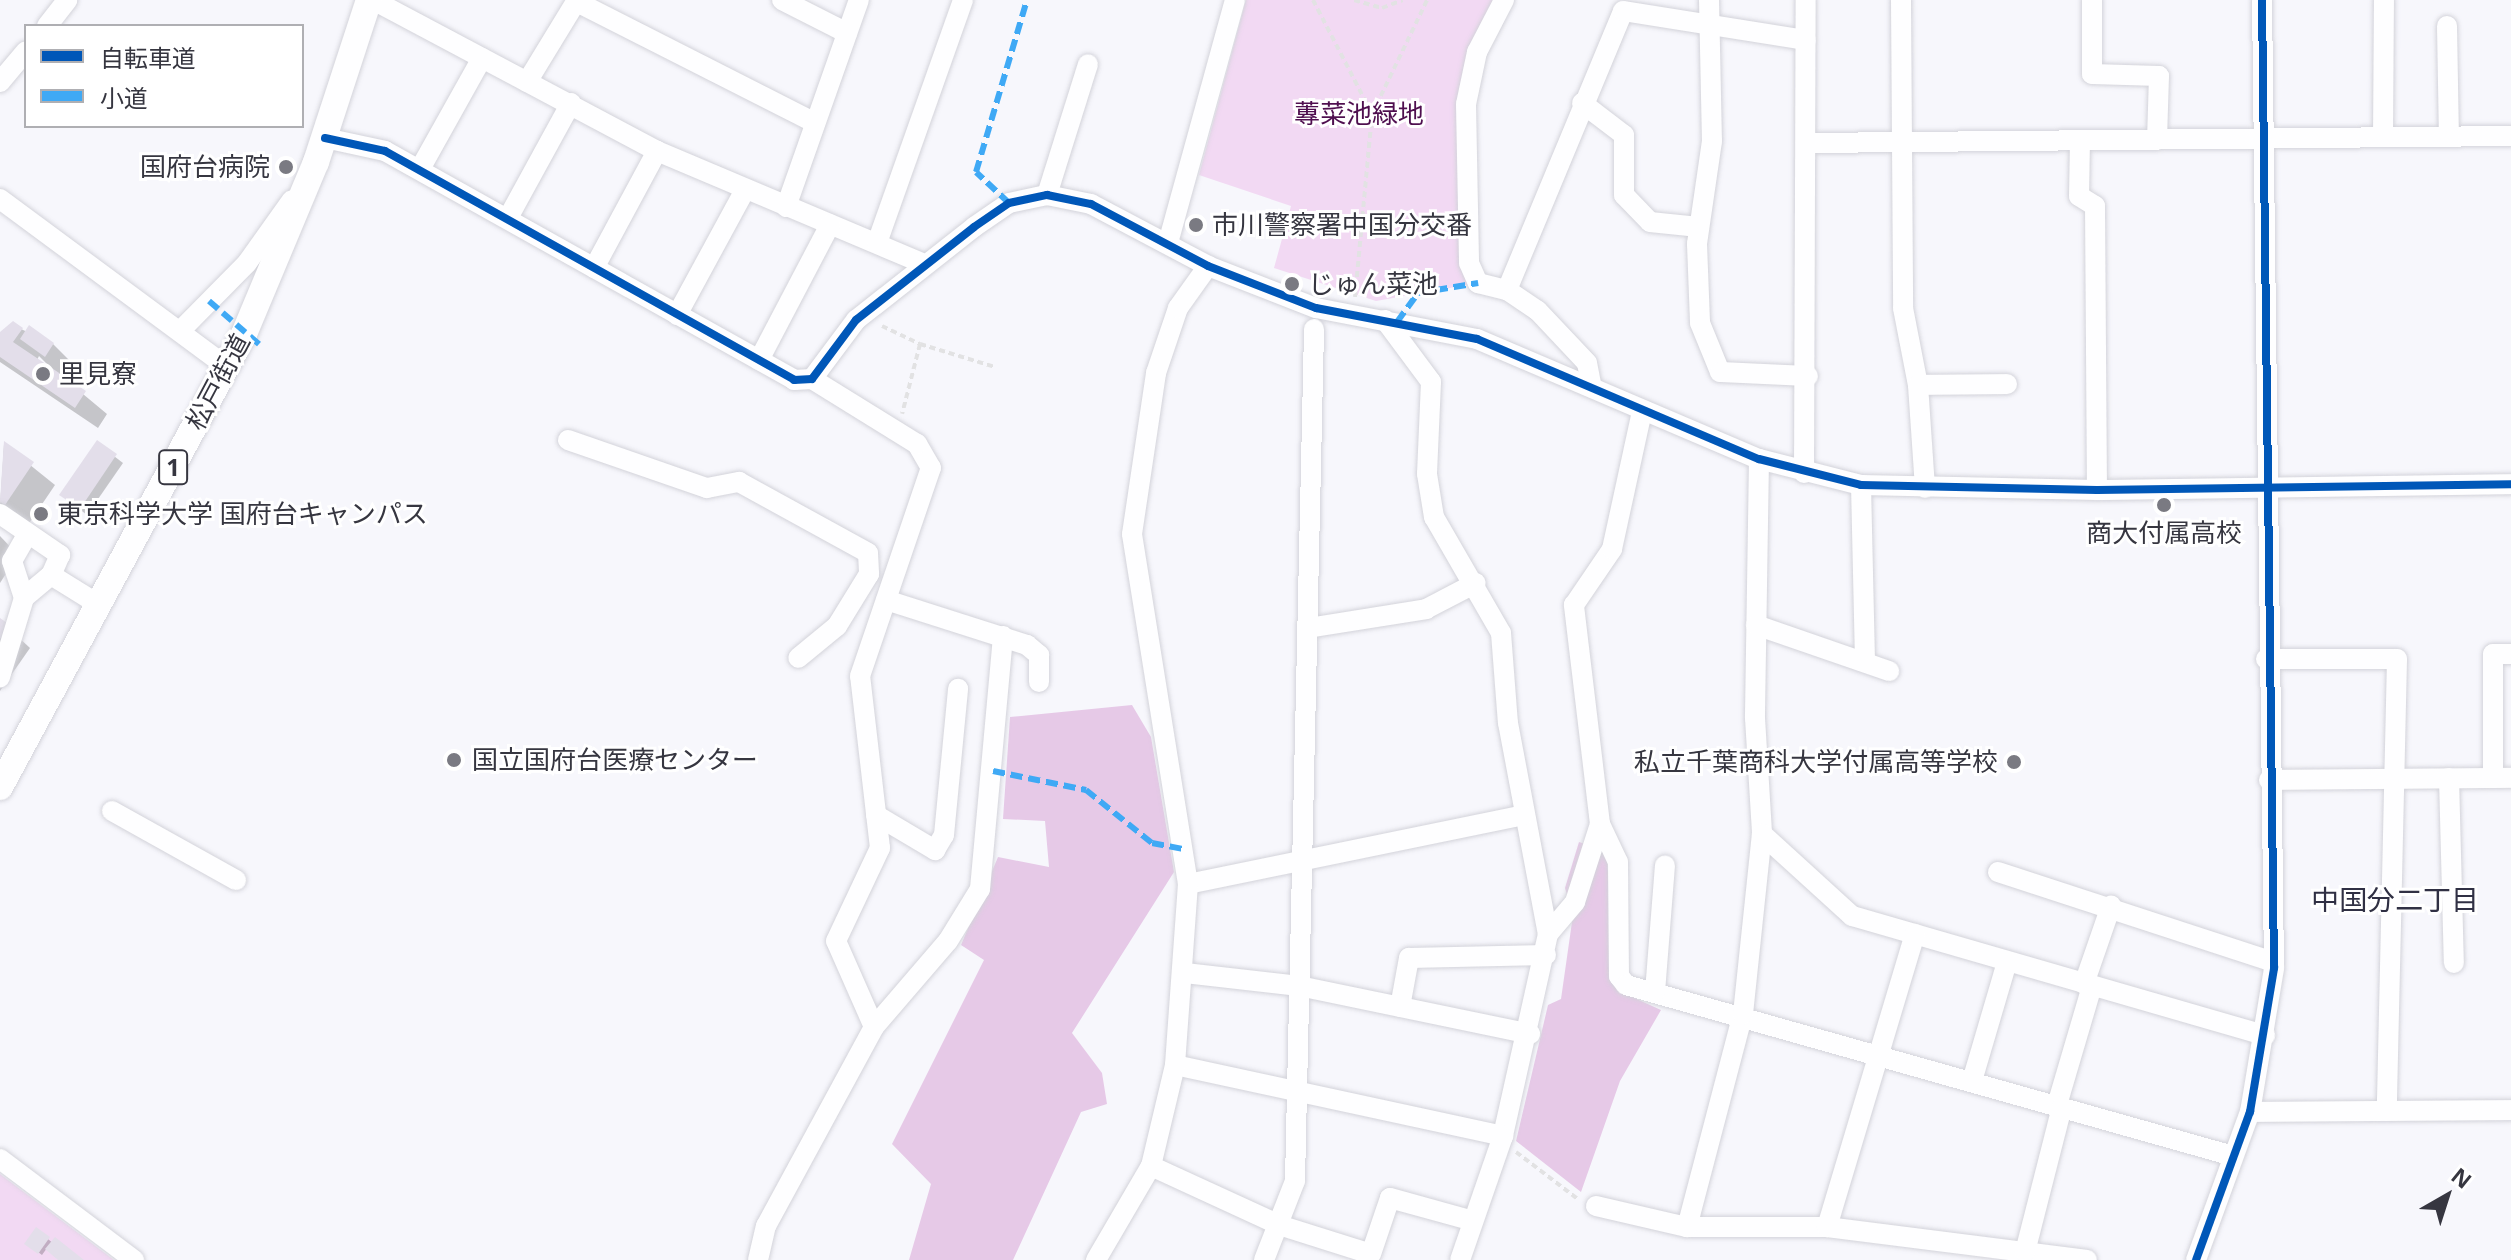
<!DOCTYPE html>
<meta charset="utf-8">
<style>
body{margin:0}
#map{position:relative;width:2511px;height:1260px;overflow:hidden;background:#f7f7fc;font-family:"Open Sans","Noto Sans JP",sans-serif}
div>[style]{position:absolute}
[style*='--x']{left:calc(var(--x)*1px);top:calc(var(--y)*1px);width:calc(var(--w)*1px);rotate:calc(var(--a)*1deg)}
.green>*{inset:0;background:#f2d9f3}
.forest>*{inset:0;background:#e6c9e7}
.shadow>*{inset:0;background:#0003}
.building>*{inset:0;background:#e3deea}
.path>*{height:4px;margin-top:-2px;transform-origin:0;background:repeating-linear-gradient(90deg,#e2e2e3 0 6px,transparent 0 10px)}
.roads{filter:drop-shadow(0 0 2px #d3d3da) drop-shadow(0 0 2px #d3d3da)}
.minor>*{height:20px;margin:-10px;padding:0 10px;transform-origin:10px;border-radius:10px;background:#fefeff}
.major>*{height:26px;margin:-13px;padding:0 13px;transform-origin:13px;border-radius:13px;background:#fefeff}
.quiet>*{height:6px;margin-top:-3px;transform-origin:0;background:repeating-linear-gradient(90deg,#3fa9f5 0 12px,transparent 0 18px)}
.cycleway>*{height:8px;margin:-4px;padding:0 4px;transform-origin:4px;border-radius:4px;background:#0057b8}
.dots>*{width:22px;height:22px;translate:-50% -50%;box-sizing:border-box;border:4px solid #fff;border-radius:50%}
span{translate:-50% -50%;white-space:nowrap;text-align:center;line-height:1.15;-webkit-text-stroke:6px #fff;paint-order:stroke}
.shield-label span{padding:2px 6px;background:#fff;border:2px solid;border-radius:6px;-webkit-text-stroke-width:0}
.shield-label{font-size:24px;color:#363640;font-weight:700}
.park-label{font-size:26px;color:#4f0f4f}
.poi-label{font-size:26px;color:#363640}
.right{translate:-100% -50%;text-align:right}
.left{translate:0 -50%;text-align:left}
.street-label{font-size:26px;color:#363640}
.neighbourhood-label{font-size:28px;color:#303044}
.legend{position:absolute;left:24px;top:24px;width:280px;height:104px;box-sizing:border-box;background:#fff;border:2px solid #afafb3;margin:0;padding:10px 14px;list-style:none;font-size:24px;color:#363640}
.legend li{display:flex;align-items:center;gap:16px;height:40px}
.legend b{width:40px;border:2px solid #afafb3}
.north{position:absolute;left:2407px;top:1156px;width:80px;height:80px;-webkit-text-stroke:6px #fff;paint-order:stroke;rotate:39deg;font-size:22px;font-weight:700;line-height:32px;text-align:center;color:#363640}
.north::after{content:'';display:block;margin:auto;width:28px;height:36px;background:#363640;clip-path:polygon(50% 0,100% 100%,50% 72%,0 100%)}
</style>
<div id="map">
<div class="green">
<div style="clip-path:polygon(1246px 0,1504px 0,1477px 52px,1469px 262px,1478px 283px,1376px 301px,1274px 268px,1291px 206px,1199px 175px)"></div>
<div style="clip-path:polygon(0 1174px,114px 1260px,0 1260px)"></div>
</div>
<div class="forest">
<div style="clip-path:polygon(1132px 705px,1151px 737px,1174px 872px,1072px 1033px,1102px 1073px,1107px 1104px,1081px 1112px,1013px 1260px,909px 1260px,931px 1184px,892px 1144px,984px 960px,961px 945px,998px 857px,1049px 867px,1045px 821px,1003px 819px,1010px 717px)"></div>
<div style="clip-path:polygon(1579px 842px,1606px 851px,1619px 991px,1661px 1010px,1620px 1081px,1581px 1192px,1516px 1141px,1548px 1005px,1561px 999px,1573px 915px,1565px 888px)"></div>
</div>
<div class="shadow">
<div style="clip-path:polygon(evenodd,21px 329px,53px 344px,75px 366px,65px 379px,107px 414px,98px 428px,0 362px,0 335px,21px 329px,39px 356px,48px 365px,47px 367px,37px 360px,39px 356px)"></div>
<div style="clip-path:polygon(97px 443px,123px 463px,87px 515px,61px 495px)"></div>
<div style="clip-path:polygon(4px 444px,55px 485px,28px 525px,0 507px)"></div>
<div style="clip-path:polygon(0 536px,18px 555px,0 583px)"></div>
<div style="clip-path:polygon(0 620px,30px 648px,0 691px)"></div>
<div style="clip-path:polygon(36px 1230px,53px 1243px,81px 1260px,59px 1260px,47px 1248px,42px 1255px,30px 1246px)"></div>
</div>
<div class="building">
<div style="clip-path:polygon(13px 321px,23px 328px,13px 342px,86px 391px,75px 408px,0 357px,0 332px)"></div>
<div style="clip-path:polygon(29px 325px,54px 343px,45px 357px,20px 339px)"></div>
<div style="clip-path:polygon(97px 440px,117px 454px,80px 509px,59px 495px)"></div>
<div style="clip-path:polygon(4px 441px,34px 462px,5px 505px,0 502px)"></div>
<div style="clip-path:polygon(0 618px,10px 625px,0 639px)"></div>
<div style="clip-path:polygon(36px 1227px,50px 1237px,38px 1254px,24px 1244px)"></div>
<div style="clip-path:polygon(55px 1237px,84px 1260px,58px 1260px,45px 1249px)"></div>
</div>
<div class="path">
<div style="--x:1313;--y:0;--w:128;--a:62.6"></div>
<div style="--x:1354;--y:0;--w:29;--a:16"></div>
<div style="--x:1382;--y:8;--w:22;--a:-21"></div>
<div style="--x:1355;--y:297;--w:184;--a:-84.7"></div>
<div style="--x:1372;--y:114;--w:127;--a:-64.2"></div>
<div style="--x:882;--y:326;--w:42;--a:25.3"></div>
<div style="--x:920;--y:344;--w:72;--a:104.4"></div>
<div style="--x:920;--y:344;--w:78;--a:17"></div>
<div style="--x:1516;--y:1152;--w:79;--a:37.3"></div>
</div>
<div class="roads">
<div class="minor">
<div style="--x:373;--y:0;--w:322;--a:28"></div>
<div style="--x:657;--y:151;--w:290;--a:22.9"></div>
<div style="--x:782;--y:0;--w:73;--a:26.9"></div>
<div style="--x:1504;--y:0;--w:59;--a:117.4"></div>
<div style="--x:1477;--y:52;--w:53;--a:101.9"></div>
<div style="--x:1466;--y:104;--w:159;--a:88.9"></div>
<div style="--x:1469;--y:263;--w:22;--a:66"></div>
<div style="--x:1478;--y:283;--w:30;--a:14"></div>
<div style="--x:1507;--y:290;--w:37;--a:34"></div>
<div style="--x:1538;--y:311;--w:71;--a:46.7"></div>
<div style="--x:1587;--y:363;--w:25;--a:79"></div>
<div style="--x:1709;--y:0;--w:141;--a:88.8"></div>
<div style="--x:1712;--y:141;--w:104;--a:98.3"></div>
<div style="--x:1697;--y:244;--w:79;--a:87.8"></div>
<div style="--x:1700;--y:323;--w:53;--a:67.8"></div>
<div style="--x:1720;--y:372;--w:88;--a:2.6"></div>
<div style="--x:1901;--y:0;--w:308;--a:89.6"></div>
<div style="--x:1903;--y:308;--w:78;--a:79"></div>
<div style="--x:1918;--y:385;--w:89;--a:-0.6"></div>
<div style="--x:2092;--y:0;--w:74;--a:90"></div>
<div style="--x:2092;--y:74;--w:67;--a:1.7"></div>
<div style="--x:2159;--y:76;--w:64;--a:91.8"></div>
<div style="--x:577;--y:2;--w:267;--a:26.9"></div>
<div style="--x:47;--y:26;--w:33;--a:-52"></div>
<div style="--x:2447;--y:26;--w:111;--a:89"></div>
<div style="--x:0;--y:82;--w:40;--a:-50"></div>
<div style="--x:527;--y:82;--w:96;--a:-58.6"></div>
<div style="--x:1582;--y:103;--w:53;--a:37.3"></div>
<div style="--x:1624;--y:135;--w:60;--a:90"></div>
<div style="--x:1624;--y:195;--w:37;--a:46"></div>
<div style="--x:1650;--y:222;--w:49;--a:5.8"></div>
<div style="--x:2383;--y:137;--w:137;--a:-89.6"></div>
<div style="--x:325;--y:138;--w:61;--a:12.2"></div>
<div style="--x:385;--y:151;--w:469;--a:29.2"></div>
<div style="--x:794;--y:380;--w:18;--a:-3"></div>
<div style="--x:812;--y:379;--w:74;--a:-53.3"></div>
<div style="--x:856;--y:320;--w:150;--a:-38.2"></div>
<div style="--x:974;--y:227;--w:42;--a:-34.4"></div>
<div style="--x:1009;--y:203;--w:39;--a:-12"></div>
<div style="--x:1047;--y:195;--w:45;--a:11.6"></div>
<div style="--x:1091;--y:204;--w:132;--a:27.9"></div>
<div style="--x:1208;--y:266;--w:116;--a:21.3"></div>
<div style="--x:1316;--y:308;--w:164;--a:10.9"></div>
<div style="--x:1477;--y:339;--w:306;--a:23.1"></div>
<div style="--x:1759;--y:459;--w:105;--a:14.3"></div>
<div style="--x:1861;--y:485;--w:236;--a:1.2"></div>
<div style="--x:2097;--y:490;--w:414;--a:-0.8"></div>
<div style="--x:2080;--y:140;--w:56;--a:91"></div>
<div style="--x:2079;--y:196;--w:19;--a:32"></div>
<div style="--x:2095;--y:206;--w:284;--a:89.6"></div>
<div style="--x:1808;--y:143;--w:703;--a:-0.57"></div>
<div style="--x:420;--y:169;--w:127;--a:-60.8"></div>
<div style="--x:1047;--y:195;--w:137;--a:-72.6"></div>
<div style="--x:0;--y:199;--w:282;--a:36.5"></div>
<div style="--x:786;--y:207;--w:219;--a:-70.6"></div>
<div style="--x:508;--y:218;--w:131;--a:-61.3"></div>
<div style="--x:877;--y:243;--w:258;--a:-70.5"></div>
<div style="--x:1168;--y:243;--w:252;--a:-74.6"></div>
<div style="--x:594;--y:268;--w:133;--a:-61.7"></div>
<div style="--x:1507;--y:290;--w:302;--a:-67.4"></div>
<div style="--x:1623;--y:11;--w:185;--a:9"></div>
<div style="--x:677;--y:315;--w:142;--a:-61.5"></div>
<div style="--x:1385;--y:320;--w:77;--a:53.4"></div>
<div style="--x:1431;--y:382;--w:92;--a:92.5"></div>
<div style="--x:1427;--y:474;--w:44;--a:80.8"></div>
<div style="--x:1434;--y:517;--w:134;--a:60"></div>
<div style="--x:1501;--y:633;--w:90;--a:85.6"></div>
<div style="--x:1508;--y:723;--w:215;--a:79.3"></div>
<div style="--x:1548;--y:934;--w:207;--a:102.6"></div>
<div style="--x:1503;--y:1136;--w:131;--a:109.1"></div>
<div style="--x:183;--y:328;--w:91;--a:-45.4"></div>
<div style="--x:247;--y:263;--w:77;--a:-54.5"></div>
<div style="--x:759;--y:360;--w:153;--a:-62.3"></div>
<div style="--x:1918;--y:385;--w:103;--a:86.1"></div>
<div style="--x:568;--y:440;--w:147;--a:19.1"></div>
<div style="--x:707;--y:488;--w:33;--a:-11"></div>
<div style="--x:739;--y:482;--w:147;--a:28.8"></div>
<div style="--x:868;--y:553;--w:21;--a:87"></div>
<div style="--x:869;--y:574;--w:61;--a:121.6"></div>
<div style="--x:837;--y:626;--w:50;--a:140.6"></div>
<div style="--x:1759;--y:459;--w:259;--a:90.9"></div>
<div style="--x:1755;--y:718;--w:116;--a:86.5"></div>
<div style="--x:1762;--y:834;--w:122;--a:42.3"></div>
<div style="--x:1852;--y:916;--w:430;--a:16.1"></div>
<div style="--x:1804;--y:473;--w:473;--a:-89.8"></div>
<div style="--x:1861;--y:485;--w:177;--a:88.7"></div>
<div style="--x:0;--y:514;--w:73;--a:34.3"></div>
<div style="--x:60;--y:555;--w:22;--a:114"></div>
<div style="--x:51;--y:575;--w:35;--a:140"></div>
<div style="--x:24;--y:598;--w:83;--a:106.9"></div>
<div style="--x:51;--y:575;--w:55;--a:31.7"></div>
<div style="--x:24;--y:598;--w:39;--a:-108"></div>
<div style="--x:12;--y:561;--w:32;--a:-60"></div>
<div style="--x:886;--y:600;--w:148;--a:17.7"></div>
<div style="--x:1027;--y:645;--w:16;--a:40"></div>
<div style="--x:1039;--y:655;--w:27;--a:90"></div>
<div style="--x:1756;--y:625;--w:141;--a:19.1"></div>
<div style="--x:1308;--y:628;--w:120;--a:-9.1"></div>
<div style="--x:1426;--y:609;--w:56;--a:-27.5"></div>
<div style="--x:2266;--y:659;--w:131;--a:0"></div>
<div style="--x:2397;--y:659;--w:452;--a:91.3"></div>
<div style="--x:2449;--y:778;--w:185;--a:88.5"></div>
<div style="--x:2493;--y:778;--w:124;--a:-90"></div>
<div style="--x:2493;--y:654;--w:18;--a:0"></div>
<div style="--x:2269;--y:780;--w:242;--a:-0.5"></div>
<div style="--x:112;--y:811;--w:142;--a:29.1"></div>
<div style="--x:876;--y:815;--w:69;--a:30.7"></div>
<div style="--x:935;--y:850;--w:17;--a:-59"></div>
<div style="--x:944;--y:835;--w:147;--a:-84.5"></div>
<div style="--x:1600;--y:824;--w:42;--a:64.7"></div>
<div style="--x:1618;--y:862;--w:114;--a:89.5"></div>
<div style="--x:1619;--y:976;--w:11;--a:52"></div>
<div style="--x:1626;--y:985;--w:631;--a:15.73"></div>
<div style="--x:1998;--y:872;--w:289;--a:18.1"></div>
<div style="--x:1188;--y:884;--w:342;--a:-11.6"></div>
<div style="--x:1548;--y:934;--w:42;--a:-49.8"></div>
<div style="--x:1575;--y:902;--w:82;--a:-72.2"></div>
<div style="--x:1600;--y:824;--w:221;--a:-96.8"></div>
<div style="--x:1574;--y:605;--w:68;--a:-55.8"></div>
<div style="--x:1612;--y:549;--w:141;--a:-77.7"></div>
<div style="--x:1185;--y:973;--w:115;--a:6.5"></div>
<div style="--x:1299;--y:986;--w:236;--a:11.7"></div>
<div style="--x:2084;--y:984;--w:83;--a:-70.9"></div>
<div style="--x:1655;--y:992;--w:127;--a:-85.5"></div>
<div style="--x:1400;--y:1007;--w:50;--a:-79.6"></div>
<div style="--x:1409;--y:958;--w:137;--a:-1.3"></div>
<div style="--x:874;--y:1027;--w:113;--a:-49.3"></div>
<div style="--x:948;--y:941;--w:61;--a:-58.4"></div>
<div style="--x:980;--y:889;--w:254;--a:-84.8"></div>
<div style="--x:1175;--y:1065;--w:336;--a:12.2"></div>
<div style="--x:1972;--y:1081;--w:124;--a:-73.6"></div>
<div style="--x:2057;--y:1105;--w:124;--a:-73.6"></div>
<div style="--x:2250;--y:1112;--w:261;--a:-0.4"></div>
<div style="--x:0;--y:1159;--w:168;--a:37"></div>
<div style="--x:1151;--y:1166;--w:141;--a:24.7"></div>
<div style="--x:1279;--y:1225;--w:96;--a:17.5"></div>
<div style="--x:1371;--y:1254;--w:59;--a:-71.3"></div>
<div style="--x:1390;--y:1198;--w:86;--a:15.5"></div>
<div style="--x:1596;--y:1206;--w:93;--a:13"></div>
<div style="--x:1687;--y:1227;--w:140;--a:0"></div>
<div style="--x:1827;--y:1227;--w:262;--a:7.2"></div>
<div style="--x:1687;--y:1227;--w:220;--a:-75.3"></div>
<div style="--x:1743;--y:1014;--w:181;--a:-84"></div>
<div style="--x:1827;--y:1227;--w:306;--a:-73.3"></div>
<div style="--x:2025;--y:1252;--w:150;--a:-75.7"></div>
<div style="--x:758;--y:1260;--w:35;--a:-77"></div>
<div style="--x:766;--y:1226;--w:226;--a:-61.5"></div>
<div style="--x:874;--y:1027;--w:94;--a:-113.8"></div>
<div style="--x:836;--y:941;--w:103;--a:-64.7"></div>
<div style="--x:880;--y:848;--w:173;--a:-96.6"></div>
<div style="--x:860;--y:676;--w:220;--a:-71.2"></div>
<div style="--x:931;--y:468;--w:28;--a:-120"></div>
<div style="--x:917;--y:444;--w:123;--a:-148.2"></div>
<div style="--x:1096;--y:1260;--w:109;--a:-59.7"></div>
<div style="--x:1151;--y:1166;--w:104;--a:-76.6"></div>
<div style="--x:1175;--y:1065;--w:181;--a:-85.9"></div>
<div style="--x:1188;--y:884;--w:354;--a:-99.1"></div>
<div style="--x:1132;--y:534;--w:163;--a:-81.5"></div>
<div style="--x:1156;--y:373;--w:69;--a:-71.3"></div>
<div style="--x:1178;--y:308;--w:52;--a:-54.5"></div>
<div style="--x:1264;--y:1260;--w:85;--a:-68.6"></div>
<div style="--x:1295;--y:1181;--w:852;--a:-88.72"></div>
<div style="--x:2196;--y:1260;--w:158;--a:-70"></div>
<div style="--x:2250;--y:1112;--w:146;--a:-80.5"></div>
<div style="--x:2274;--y:968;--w:968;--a:-90.71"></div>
</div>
<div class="major">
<div style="--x:0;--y:787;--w:515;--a:-61.69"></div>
<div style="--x:244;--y:334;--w:186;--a:-67.3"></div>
<div style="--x:316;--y:162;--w:170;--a:-71.9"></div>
</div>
</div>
<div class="quiet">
<div style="--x:1009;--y:203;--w:45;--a:-136.8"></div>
<div style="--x:976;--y:172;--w:179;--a:-73.5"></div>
<div style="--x:209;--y:301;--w:67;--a:40.8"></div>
<div style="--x:1397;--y:322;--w:36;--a:-54"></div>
<div style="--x:1418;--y:293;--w:61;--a:-9.5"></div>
<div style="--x:993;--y:771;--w:95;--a:11.5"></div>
<div style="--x:1086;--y:790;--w:85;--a:38.8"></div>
<div style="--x:1152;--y:843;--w:31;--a:11"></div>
</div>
<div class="cycleway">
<div style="--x:325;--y:138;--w:61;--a:12.2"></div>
<div style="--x:385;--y:151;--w:469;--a:29.2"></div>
<div style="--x:794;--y:380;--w:18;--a:-3"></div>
<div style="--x:812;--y:379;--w:74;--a:-53.3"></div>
<div style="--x:856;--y:320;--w:150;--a:-38.2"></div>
<div style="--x:974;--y:227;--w:42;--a:-34.4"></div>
<div style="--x:1009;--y:203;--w:39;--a:-12"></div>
<div style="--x:1047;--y:195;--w:45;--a:11.6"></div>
<div style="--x:1091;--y:204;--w:132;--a:27.9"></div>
<div style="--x:1208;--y:266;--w:116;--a:21.3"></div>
<div style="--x:1316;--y:308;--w:164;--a:10.9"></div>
<div style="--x:1477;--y:339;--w:306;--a:23.1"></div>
<div style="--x:1759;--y:459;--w:105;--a:14.3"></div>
<div style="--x:1861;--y:485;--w:236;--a:1.2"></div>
<div style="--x:2097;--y:490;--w:414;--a:-0.8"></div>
<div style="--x:2196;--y:1260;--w:158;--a:-70"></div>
<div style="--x:2250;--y:1112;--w:146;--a:-80.5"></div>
<div style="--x:2274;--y:968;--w:968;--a:-90.71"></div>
</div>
<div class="dots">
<div style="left:286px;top:167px;background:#7a7a82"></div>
<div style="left:1196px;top:225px;background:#7a7a82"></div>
<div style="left:1292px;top:284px;background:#7a7a82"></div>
<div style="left:43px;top:374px;background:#7a7a82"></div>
<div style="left:2164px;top:505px;background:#7a7a82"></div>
<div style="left:41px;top:514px;background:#7a7a82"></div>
<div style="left:454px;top:760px;background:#7a7a82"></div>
<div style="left:2014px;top:762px;background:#7a7a82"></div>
</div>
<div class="shield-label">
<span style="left:173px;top:467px">1</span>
</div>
<div class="park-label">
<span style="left:1359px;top:114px">蓴菜池緑地</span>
</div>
<div class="poi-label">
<span class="right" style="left:270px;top:167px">国府台病院</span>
<span class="left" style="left:1212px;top:225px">市川警察署中国分交番</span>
<span class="left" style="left:1308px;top:284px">じゅん菜池</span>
<span class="left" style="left:59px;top:374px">里見寮</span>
<span class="left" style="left:57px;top:514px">東京科学大学 国府台キャンパス</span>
<span style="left:2164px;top:533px">商大付属高校</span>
<span class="left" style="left:472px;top:760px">国立国府台医療センター</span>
<span class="right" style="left:1998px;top:762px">私立千葉商科大学付属高等学校</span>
</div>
<div class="street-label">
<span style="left:218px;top:382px;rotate:-62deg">松戸街道</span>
</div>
<div class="neighbourhood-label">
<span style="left:2395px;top:899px">中国分二丁目</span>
</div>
<ul class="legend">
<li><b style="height:10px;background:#0057b8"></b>自転車道</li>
<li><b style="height:10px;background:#3fa9f5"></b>小道</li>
</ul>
<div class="north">N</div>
</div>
